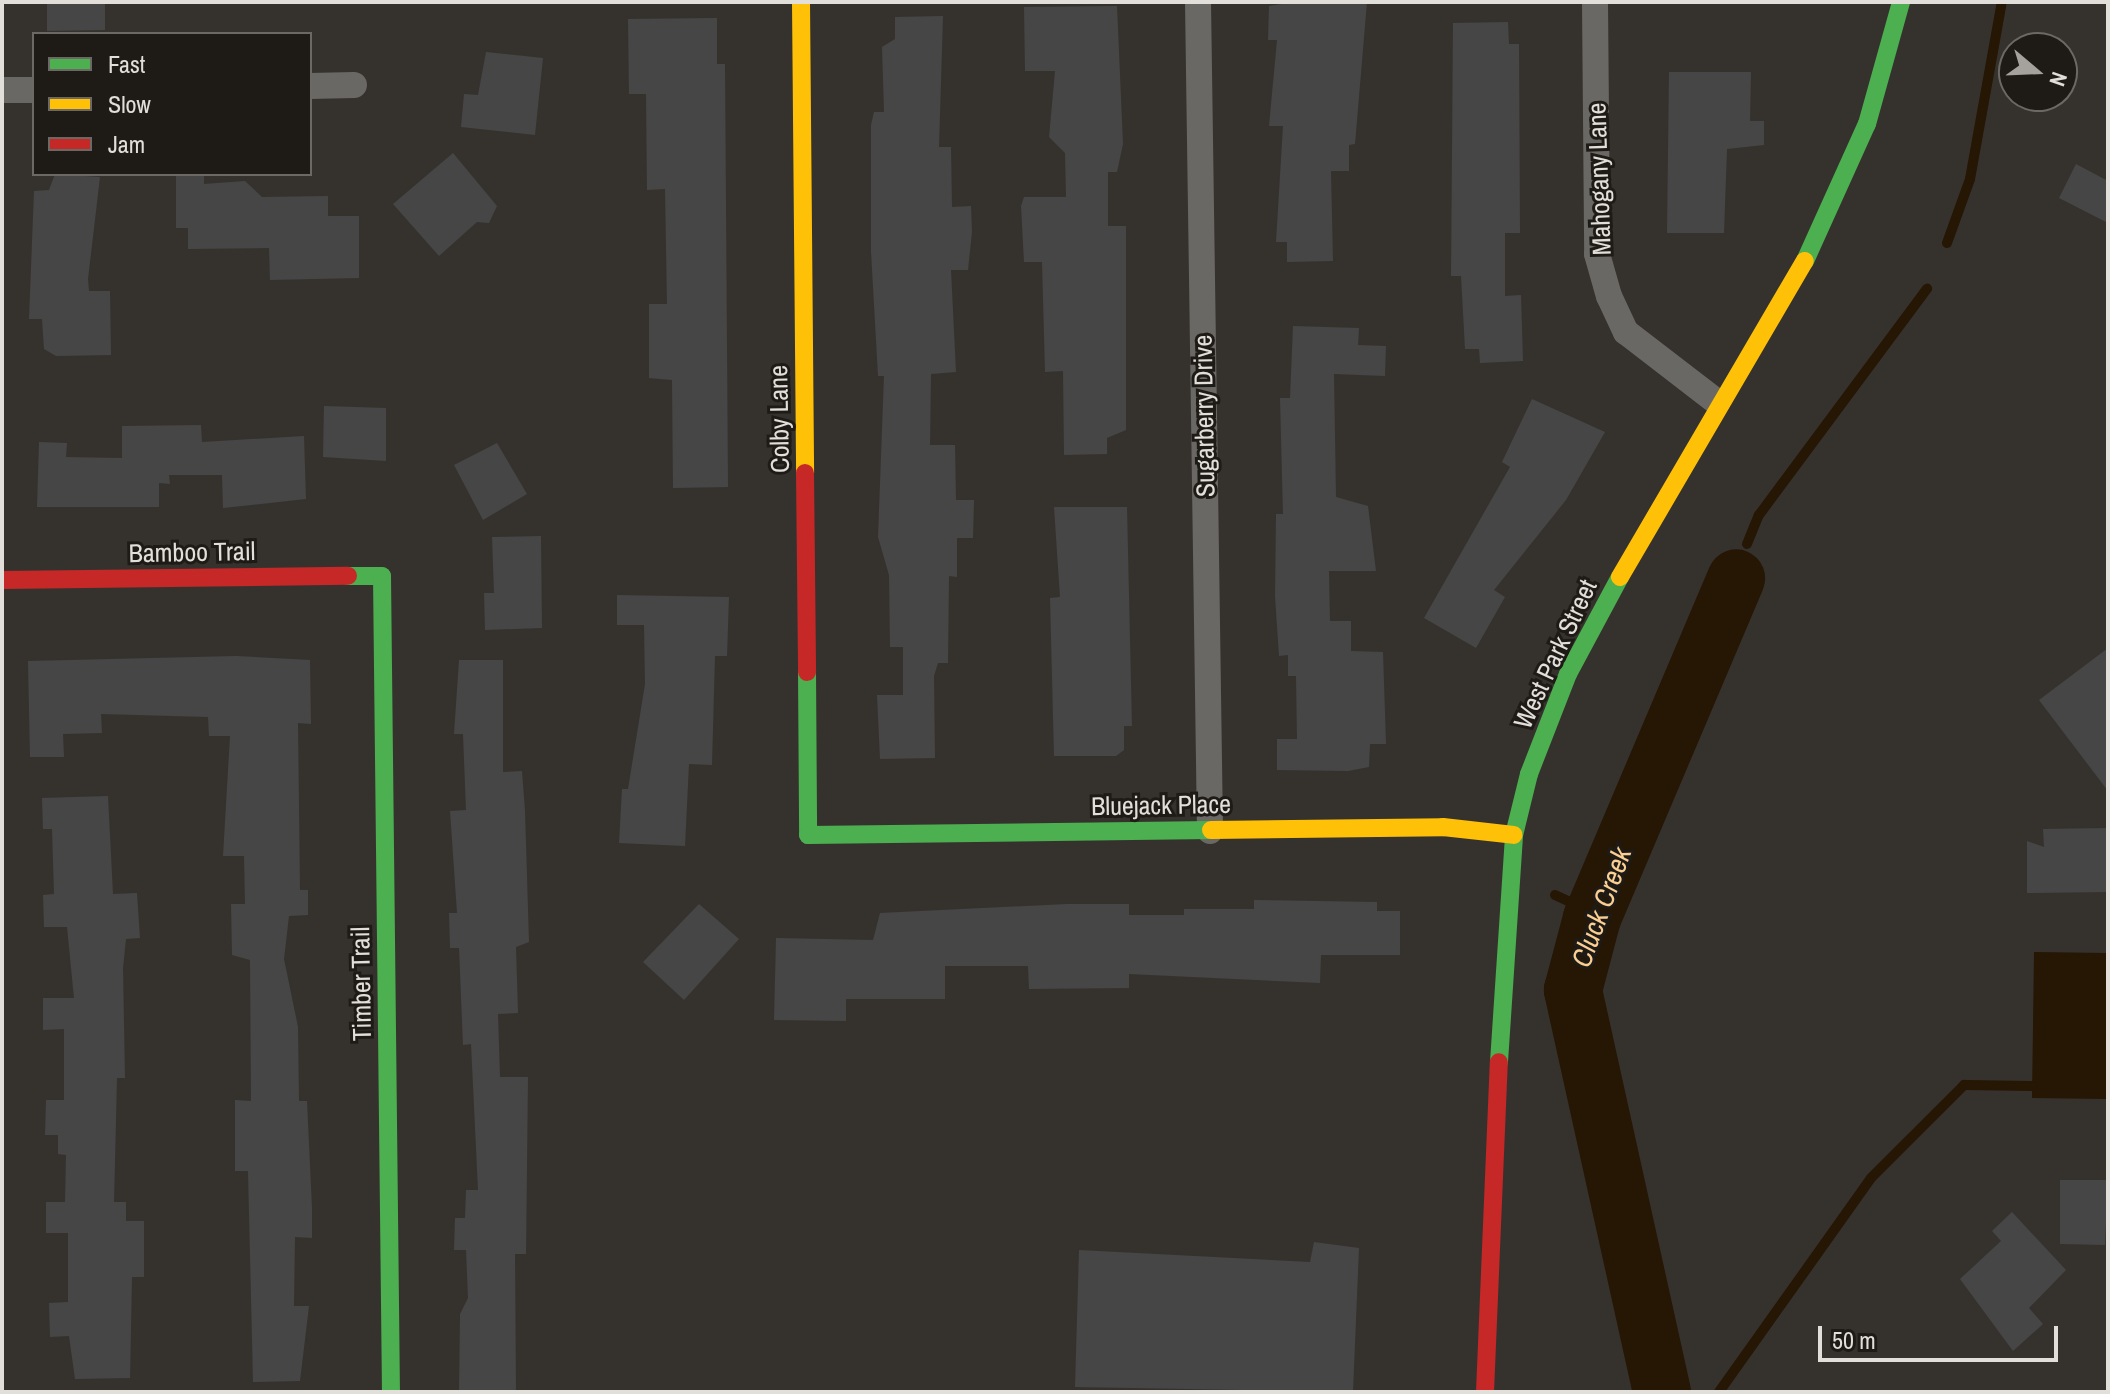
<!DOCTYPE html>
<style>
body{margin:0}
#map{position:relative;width:2110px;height:1394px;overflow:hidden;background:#35322e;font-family:"Archivo Narrow",sans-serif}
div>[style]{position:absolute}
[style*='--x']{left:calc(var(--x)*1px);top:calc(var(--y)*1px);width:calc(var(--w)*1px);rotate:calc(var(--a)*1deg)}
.water>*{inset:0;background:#261604}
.stream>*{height:10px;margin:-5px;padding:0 5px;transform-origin:5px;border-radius:5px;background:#261604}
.river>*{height:58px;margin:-29px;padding:0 29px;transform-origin:29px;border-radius:29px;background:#261604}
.building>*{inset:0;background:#474646}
.street>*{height:26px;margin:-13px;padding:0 13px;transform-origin:13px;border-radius:13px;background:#6a6865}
.fast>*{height:18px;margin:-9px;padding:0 9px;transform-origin:9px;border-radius:9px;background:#4caf50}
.slow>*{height:18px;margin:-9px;padding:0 9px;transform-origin:9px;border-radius:9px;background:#ffc107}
.jam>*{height:18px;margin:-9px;padding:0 9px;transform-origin:9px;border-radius:9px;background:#c62828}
span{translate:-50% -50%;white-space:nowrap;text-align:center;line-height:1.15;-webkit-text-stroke:6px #1e1b17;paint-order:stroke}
.street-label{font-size:26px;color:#e2ded9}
.water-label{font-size:28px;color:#fbce92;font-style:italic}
.frame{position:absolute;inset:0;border:4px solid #e2ded9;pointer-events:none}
.legend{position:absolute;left:32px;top:32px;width:280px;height:144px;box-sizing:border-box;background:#1e1b17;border:2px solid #6c6965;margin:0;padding:10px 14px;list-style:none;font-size:24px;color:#e2ded9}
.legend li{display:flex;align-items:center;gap:16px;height:40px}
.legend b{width:40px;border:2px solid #6c6965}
.north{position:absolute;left:1998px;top:32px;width:80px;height:80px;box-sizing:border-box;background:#1e1b17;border:2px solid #6c6965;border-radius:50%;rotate:109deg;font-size:22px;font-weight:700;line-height:32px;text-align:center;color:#e2ded9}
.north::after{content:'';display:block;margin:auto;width:28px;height:36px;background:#a5a29d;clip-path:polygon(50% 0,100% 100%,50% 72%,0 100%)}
.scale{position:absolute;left:1818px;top:1326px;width:240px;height:36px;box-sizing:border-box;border:4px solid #e2ded9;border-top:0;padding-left:10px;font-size:24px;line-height:28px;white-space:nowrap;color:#e2ded9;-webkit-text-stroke:6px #1e1b17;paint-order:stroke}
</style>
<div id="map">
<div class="water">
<div style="clip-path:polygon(2034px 952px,2108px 953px,2108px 1099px,2032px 1098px)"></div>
</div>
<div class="stream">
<div style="--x:1947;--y:243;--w:68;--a:-70.2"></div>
<div style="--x:1970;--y:179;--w:180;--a:-79.8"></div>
<div style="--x:1747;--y:544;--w:31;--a:-68"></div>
<div style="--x:1759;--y:515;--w:282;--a:-53.4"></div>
<div style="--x:1555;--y:895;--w:43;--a:24.8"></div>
<div style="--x:1719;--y:1392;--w:262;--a:-54.6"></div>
<div style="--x:1871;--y:1178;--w:132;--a:-45"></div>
<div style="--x:1964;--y:1085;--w:68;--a:0.8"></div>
</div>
<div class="river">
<div style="--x:1662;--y:1392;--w:412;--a:-102.5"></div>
<div style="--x:1573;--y:990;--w:74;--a:-75.2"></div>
<div style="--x:1592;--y:918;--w:369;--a:-67"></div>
</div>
<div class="building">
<div style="clip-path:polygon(47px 2px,105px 2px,105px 30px,47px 31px)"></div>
<div style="clip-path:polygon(1295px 2px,1367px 2px,1355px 144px,1349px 145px,1349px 171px,1331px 171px,1333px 261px,1287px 262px,1287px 242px,1276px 242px,1283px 126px,1269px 126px,1277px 40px,1268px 40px,1269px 6px)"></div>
<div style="clip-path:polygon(1117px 6px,1123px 144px,1117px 172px,1108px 172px,1108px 226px,1126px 226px,1126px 430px,1107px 438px,1107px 454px,1064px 455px,1063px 371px,1045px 372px,1042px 262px,1024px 262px,1021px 206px,1024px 197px,1066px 197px,1065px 153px,1049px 137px,1055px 71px,1025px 71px,1024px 7px)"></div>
<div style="clip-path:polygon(943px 16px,939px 147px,951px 147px,952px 207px,971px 206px,972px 232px,968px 270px,951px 270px,956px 372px,931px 374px,930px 445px,955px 445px,956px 500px,974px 500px,973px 538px,957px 538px,957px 577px,949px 576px,948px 663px,938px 663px,934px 676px,935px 758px,880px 759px,877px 695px,903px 695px,903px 647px,890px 647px,889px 575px,878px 537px,884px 376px,878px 376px,871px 251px,871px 125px,874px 112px,884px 112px,882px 47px,895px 39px,895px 17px)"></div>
<div style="clip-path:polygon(717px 18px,717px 64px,725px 64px,728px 487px,673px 488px,672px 380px,649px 378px,649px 304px,667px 304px,665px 189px,647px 190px,646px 94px,629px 94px,628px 19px)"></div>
<div style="clip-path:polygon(1508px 22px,1509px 44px,1519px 44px,1520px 233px,1505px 233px,1505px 296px,1521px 295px,1523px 361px,1480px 363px,1479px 349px,1465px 349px,1461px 276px,1451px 276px,1453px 23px)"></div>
<div style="clip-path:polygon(486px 52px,543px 58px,535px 135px,461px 127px,464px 94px,478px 95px)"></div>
<div style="clip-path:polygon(1669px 72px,1751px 72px,1750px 121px,1764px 121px,1764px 145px,1727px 149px,1724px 233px,1667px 233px)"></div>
<div style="clip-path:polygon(453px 153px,497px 206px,489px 223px,477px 222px,439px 256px,393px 204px)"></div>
<div style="clip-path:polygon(2076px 164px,2108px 181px,2108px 223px,2059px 198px)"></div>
<div style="clip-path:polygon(55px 174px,100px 177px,88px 279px,89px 291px,110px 291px,111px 355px,56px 356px,44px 349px,42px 319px,29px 319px,34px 191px,49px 190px)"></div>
<div style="clip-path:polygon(176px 174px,204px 174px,204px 184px,245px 181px,262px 197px,328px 196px,328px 216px,359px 216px,359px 278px,270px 280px,269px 248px,188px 249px,188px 228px,176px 228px)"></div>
<div style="clip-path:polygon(1293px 326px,1359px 328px,1358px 345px,1386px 346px,1385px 376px,1334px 374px,1336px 497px,1368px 506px,1376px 571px,1329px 571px,1330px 621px,1351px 621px,1351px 651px,1383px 652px,1386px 744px,1370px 744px,1369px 767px,1348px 771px,1277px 770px,1277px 739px,1297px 739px,1296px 676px,1288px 676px,1288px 655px,1279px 656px,1275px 596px,1276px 514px,1283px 514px,1280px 398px,1290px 398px)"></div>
<div style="clip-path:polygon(1532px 399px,1605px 432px,1566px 500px,1494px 590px,1505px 597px,1476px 648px,1424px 618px,1510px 467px,1502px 462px)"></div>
<div style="clip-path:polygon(324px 406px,386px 408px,386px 461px,323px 457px)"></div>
<div style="clip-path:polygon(201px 425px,202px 442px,304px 436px,306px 499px,223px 508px,222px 475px,169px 475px,170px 484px,159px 483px,159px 507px,37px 507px,39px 442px,67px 443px,66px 457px,122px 458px,122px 426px)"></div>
<div style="clip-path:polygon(497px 443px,527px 494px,483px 520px,454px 465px)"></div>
<div style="clip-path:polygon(1054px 507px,1127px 507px,1132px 726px,1124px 726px,1124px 750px,1116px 756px,1054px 756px,1050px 598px,1060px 597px)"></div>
<div style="clip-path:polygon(541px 536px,542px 628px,485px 630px,484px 593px,494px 593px,492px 537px)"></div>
<div style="clip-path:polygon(617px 595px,729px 597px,727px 656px,715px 656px,712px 765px,689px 764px,685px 846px,619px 843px,622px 789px,628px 789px,645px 684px,644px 625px,617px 625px)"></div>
<div style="clip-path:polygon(2108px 648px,2108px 791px,2039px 700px)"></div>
<div style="clip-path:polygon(236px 656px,310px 660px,311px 724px,298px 723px,300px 890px,308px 890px,308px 915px,289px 916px,284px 959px,298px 1027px,299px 1101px,307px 1101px,312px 1208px,312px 1238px,295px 1237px,294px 1306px,309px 1306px,300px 1381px,253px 1382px,248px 1171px,235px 1171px,235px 1100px,251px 1101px,250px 960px,232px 955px,231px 904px,245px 904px,244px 856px,223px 856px,230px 736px,209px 736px,208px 717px,101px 714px,102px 733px,63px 734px,64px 757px,30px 757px,28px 661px)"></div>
<div style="clip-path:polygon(459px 660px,503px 660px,503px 772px,522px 771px,525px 811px,529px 942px,516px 947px,518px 1013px,498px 1014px,500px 1077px,528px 1077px,526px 1254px,515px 1254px,516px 1392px,459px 1392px,460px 1314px,468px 1298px,466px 1250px,454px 1250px,455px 1218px,465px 1218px,466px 1190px,478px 1190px,471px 1044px,463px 1045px,459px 948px,450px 948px,449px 913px,457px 913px,450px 811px,466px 810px,463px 734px,454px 734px)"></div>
<div style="clip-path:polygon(108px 796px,113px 894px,137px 893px,140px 938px,126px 939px,123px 968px,125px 1078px,117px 1078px,114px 1202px,126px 1202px,126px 1221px,144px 1221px,144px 1277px,132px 1277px,130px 1378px,75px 1379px,69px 1336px,50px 1337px,49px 1303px,68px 1302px,68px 1233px,46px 1233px,46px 1202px,65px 1202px,66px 1155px,58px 1154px,58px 1135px,45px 1135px,46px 1100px,64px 1100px,64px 1029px,43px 1030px,43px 998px,74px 998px,67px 927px,44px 927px,43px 895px,54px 894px,52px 829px,43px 829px,42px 798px)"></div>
<div style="clip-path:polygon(2108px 828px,2108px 892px,2027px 893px,2027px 841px,2044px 847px,2043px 829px)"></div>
<div style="clip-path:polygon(1254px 900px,1377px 902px,1377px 911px,1400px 911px,1400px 955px,1321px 955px,1320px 983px,1129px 974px,1129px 988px,1029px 989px,1028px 966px,945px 966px,945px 999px,846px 999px,846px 1021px,774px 1020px,776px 938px,873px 940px,880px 913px,1067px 904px,1129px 904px,1129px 915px,1184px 915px,1184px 909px,1254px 909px)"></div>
<div style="clip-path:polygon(699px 904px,739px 939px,684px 1000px,643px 962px)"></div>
<div style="clip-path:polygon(2060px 1180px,2108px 1180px,2105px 1245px,2060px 1244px)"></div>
<div style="clip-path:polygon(2012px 1212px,2066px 1270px,2029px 1308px,2043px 1324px,2013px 1351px,1960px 1279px,2001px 1241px,1992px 1231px)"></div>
<div style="clip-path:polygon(1314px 1242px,1359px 1248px,1353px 1392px,1075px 1387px,1079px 1250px,1310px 1262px)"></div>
</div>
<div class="street">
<div style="--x:1198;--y:2;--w:829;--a:89.17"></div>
<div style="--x:1595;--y:2;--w:252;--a:89.5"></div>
<div style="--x:1597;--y:254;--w:44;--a:74.1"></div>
<div style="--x:1609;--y:296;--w:40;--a:65"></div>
<div style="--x:1626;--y:332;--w:115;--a:37.6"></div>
<div style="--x:310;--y:86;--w:44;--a:-1.3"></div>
<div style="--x:2;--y:90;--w:32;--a:0"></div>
</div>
<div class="fast">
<div style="--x:1805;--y:261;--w:150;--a:-65.7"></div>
<div style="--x:1867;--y:124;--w:127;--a:-74.4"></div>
<div style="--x:348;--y:576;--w:34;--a:0"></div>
<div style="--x:382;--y:576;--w:816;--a:89.37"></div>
<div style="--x:807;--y:672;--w:163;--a:89.6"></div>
<div style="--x:808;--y:835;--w:403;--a:-0.7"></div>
<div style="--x:1499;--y:1062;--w:227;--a:-86.2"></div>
<div style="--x:1514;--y:835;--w:63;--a:-76.2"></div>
<div style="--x:1529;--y:774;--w:107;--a:-68.7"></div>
<div style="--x:1568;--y:674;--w:110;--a:-61.8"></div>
</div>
<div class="slow">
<div style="--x:801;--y:2;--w:471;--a:89.5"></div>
<div style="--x:1620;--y:577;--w:366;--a:-59.7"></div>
<div style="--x:1211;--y:830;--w:232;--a:-0.7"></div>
<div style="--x:1443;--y:827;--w:71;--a:6.4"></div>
</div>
<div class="jam">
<div style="--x:805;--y:473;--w:199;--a:89.4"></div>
<div style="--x:2;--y:580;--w:346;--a:-0.7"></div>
<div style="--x:1485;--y:1392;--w:330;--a:-87.6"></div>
</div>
<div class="street-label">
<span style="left:1599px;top:179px;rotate:-92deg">Mahogany Lane</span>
<span style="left:1204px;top:416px;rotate:-91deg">Sugarberry Drive</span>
<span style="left:779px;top:419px;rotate:-91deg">Colby Lane</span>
<span style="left:192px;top:552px;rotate:-1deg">Bamboo Trail</span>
<span style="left:1555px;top:654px;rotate:-65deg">West Park Street</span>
<span style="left:1161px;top:805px;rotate:-1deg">Bluejack Place</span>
<span style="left:361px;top:984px;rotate:-91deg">Timber Trail</span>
</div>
<div class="water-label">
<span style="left:1601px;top:907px;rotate:-70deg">Cluck Creek</span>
</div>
<div class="frame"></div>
<ul class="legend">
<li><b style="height:10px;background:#4caf50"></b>Fast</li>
<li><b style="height:10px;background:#ffc107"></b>Slow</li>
<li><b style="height:10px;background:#c62828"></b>Jam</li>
</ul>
<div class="north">N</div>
<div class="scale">50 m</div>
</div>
